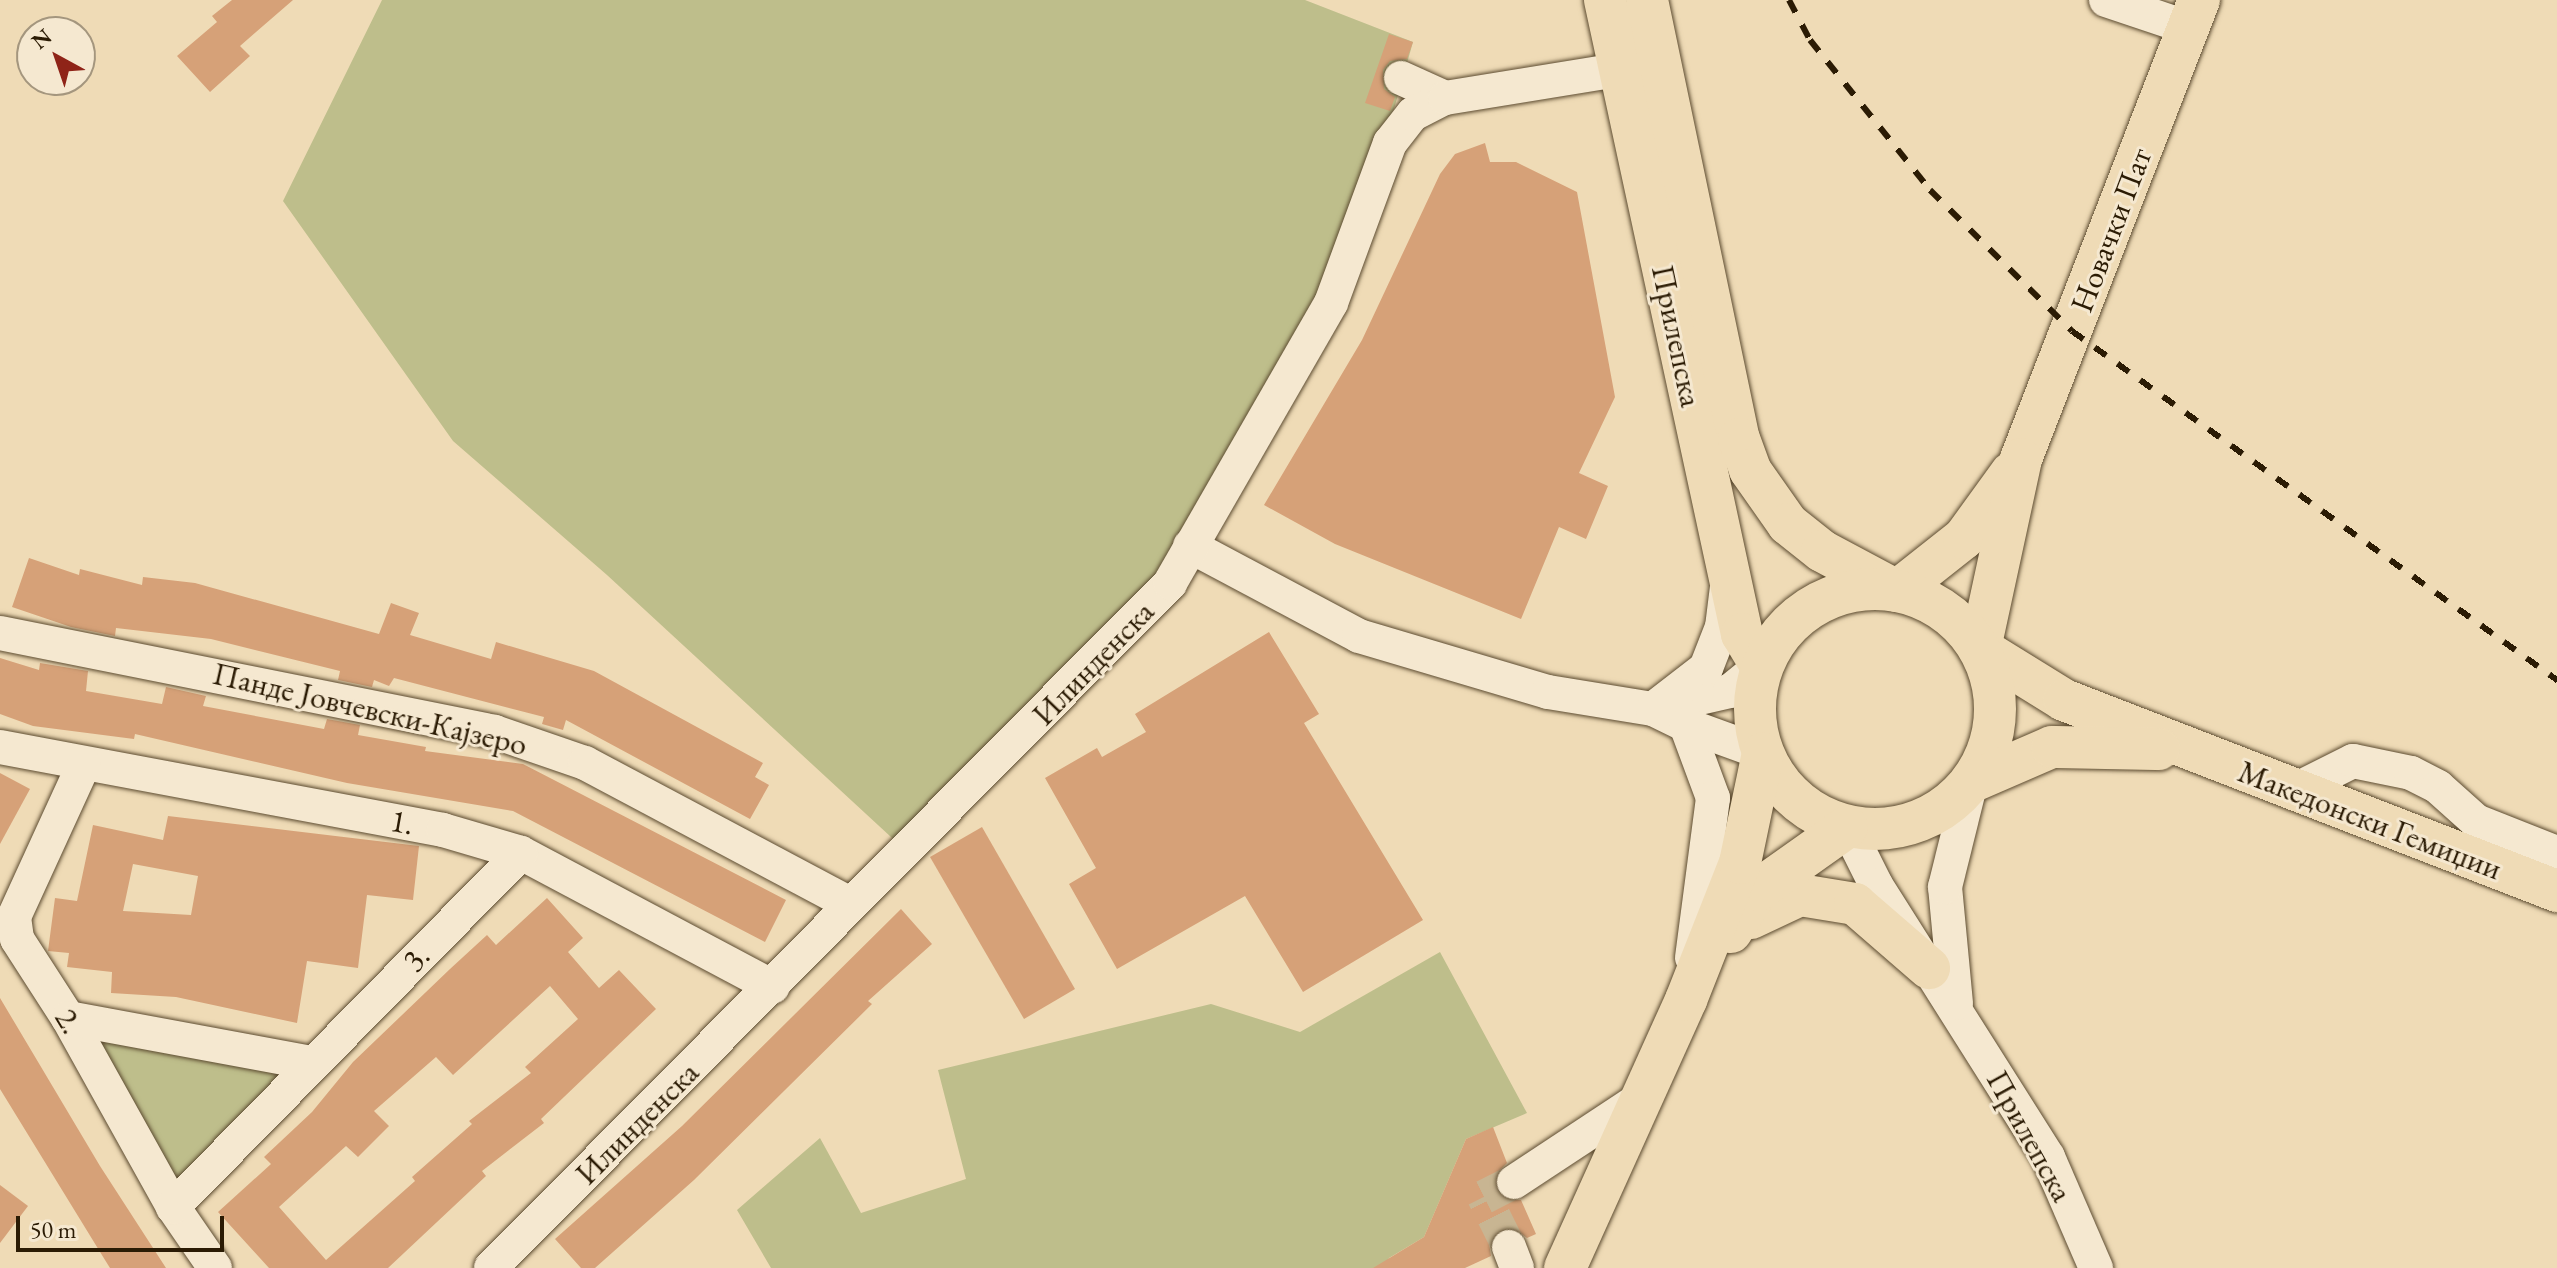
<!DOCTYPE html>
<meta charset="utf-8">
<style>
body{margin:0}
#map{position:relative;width:2557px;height:1268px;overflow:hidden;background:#efdbb6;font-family:"EB Garamond",serif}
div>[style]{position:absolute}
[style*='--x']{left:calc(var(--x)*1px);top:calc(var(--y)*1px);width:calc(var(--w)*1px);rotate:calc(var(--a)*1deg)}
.green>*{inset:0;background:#bebe8b}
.building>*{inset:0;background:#d6a178}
.minor-tunnel>*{height:34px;margin-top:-17px;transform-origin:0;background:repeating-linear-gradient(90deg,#c8b592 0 34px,transparent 0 51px)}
.roads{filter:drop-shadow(0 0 2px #5c4b30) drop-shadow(0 0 2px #5c4b30)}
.minor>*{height:34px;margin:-17px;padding:0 17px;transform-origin:17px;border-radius:17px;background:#f5e8d0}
.major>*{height:42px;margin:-21px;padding:0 21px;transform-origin:21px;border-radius:21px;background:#efdbb6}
.major>.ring{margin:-21px;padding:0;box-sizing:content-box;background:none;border:42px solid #efdbb6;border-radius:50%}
.rail>*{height:6px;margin-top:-3px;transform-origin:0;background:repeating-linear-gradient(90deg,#2b1b04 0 14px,transparent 0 28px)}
span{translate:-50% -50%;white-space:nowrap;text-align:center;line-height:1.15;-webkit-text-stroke:6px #f5e8d0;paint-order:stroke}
.street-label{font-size:32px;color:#2b1b04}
.north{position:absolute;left:16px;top:16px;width:80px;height:80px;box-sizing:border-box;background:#f5e8d0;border:2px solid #a4967e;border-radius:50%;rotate:320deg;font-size:22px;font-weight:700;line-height:32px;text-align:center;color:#2b1b04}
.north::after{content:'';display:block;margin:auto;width:28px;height:36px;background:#8f2418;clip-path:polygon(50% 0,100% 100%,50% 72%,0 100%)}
.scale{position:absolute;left:16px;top:1216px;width:208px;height:36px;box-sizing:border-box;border:4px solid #2b1b04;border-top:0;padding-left:10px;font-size:24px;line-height:28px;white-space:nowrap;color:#2b1b04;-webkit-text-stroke:6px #f5e8d0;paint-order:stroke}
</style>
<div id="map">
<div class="green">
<div style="clip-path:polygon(382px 0,1305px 0,1413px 42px,1353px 253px,1170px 583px,904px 849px,607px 575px,453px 441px,283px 201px)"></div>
<div style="clip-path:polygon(1440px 952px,1527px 1113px,1466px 1139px,1424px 1237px,1389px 1258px,1384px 1268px,771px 1268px,737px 1210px,820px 1138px,861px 1213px,966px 1179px,938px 1070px,1211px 1004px,1300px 1032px)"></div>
<div style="clip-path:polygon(68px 1018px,310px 1063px,173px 1207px)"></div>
</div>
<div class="building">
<div style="clip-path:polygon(232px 0,293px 0,240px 46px,250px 56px,210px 92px,177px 56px,217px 22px,212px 16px)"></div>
<div style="clip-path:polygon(1389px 34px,1413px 42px,1407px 59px,1390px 61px,1383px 70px,1384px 89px,1395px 97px,1390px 111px,1365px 103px)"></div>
<div style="clip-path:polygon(1485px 143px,1490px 162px,1516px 162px,1577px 192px,1615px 397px,1579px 473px,1608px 486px,1586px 539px,1559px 527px,1521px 619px,1335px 544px,1264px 505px,1362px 340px,1440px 174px,1455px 154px)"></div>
<div style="clip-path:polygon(29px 558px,79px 575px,80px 569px,142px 585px,143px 577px,195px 583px,379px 634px,391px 603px,419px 613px,410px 635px,491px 659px,496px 642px,594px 671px,763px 763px,755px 777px,769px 785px,750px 819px,566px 720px,563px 730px,542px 724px,544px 717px,394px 678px,389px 686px,374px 680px,372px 687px,338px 680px,340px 671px,211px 639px,116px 628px,115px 636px,71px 627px,12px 607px)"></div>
<div style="clip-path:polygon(1269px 632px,1319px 714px,1304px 723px,1423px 920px,1303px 992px,1245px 896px,1117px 969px,1069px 884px,1096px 868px,1045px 778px,1097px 748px,1102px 757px,1146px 732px,1135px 714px)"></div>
<div style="clip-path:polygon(0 658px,39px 670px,40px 663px,88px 671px,86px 691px,162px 704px,166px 687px,206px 696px,203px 706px,324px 729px,327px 719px,360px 725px,358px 735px,426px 747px,425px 751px,523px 764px,786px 900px,765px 942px,513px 811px,347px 783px,135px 734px,134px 739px,33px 726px,0 714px)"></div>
<div style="clip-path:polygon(0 773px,30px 789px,0 844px)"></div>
<div style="clip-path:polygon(evenodd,168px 816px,419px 846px,413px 900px,367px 895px,358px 968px,307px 961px,297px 1023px,176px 997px,111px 993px,112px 972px,67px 967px,69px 953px,48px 951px,55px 898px,77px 901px,93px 825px,163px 840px,168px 816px,133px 864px,198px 876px,191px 915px,123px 911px,133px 864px)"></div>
<div style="clip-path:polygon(982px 827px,1075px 989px,1024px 1019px,930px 857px)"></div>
<div style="clip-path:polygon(evenodd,547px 898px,583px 938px,568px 952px,599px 988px,619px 970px,656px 1009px,541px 1119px,544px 1123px,482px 1171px,486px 1176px,388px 1268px,269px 1268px,218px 1212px,271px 1164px,264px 1157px,312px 1112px,353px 1062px,450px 969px,487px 935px,496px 945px,547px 898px,550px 986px,578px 1019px,525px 1067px,531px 1073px,469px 1121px,472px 1124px,412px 1177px,415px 1181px,326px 1260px,279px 1207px,346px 1146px,358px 1157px,389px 1126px,374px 1111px,436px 1057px,453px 1075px,550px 986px)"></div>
<div style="clip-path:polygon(901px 909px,932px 944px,868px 1001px,872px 1004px,694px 1180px,595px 1268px,581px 1268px,555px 1239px,682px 1126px)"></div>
<div style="clip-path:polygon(0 998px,100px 1166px,166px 1268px,110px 1268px,105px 1260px,0 1089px)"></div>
<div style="clip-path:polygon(1493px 1127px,1507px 1163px,1496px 1174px,1497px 1192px,1506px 1200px,1521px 1200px,1536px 1234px,1527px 1238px,1513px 1227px,1501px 1229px,1489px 1243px,1491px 1256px,1465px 1268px,1373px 1268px,1424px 1237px,1466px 1139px)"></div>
<div style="clip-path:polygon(0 1185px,28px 1206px,0 1243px)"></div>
</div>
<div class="minor-tunnel">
<div style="--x:1509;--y:1247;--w:56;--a:-116.6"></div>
<div style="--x:1484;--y:1197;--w:34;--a:-27"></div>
</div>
<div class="roads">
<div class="minor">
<div style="--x:2106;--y:0;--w:88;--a:18.6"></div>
<div style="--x:1401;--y:78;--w:48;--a:24.4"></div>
<div style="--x:1190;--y:546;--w:191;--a:28"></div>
<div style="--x:1359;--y:636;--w:197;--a:16.5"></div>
<div style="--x:1548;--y:692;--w:106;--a:9.2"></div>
<div style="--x:1653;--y:709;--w:37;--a:26"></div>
<div style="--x:1686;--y:725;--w:78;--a:69.7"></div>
<div style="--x:1713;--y:798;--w:161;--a:97.5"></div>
<div style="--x:0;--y:633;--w:505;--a:11.31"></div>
<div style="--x:495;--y:732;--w:95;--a:19"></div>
<div style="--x:585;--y:763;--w:300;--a:28"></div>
<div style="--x:1665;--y:706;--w:67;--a:-13"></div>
<div style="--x:1730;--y:691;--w:40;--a:-39"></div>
<div style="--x:1653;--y:709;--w:67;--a:-37.7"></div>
<div style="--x:1706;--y:668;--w:44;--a:-68.7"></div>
<div style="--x:1722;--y:627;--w:40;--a:-82.9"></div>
<div style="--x:1686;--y:725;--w:82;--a:20"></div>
<div style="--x:0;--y:747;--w:451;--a:10.6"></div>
<div style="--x:443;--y:830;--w:81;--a:16.4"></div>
<div style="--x:521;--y:853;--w:285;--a:28"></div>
<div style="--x:84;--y:764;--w:168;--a:114.6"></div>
<div style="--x:14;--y:917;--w:22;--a:82"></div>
<div style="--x:17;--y:939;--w:94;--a:57.2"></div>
<div style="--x:68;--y:1018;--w:216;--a:60.9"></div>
<div style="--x:173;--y:1207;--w:74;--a:55.5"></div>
<div style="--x:2293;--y:791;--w:67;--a:-26.6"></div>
<div style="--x:2353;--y:761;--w:59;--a:11.7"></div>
<div style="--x:2411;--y:773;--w:30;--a:27"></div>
<div style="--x:2438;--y:787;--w:51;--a:41.8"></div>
<div style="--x:2476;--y:821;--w:87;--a:21.6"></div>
<div style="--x:1847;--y:827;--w:65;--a:63.4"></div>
<div style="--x:1876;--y:885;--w:322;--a:57.7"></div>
<div style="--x:2048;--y:1157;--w:121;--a:66.6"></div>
<div style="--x:1956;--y:1003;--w:117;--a:-95.4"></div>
<div style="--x:1945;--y:887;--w:108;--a:-76.1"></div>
<div style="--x:68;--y:1018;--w:246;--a:10.5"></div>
<div style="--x:1514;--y:1182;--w:151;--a:-33.4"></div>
<div style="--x:173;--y:1207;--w:496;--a:-45.5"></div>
<div style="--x:1509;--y:1247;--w:22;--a:69"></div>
<div style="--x:491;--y:1268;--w:965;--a:-45.25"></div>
<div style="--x:1170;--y:583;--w:323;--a:-60.1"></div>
<div style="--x:1331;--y:303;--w:171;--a:-69.8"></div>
<div style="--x:1390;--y:143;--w:37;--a:-52"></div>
<div style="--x:1413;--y:114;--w:36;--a:-27"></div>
<div style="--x:1445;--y:98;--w:175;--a:-9.2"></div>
</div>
<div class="major">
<div style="--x:1605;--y:0;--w:649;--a:77.81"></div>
<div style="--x:1742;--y:634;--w:37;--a:59"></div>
<div style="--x:1647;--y:0;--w:449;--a:78.2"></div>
<div style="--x:1739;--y:439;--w:33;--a:70"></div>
<div style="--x:1750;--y:470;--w:66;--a:54.9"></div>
<div style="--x:1788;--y:524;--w:43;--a:38.5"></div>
<div style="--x:1822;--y:551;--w:85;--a:28.1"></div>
<div style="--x:1897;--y:591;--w:85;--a:-38.3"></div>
<div style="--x:1964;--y:538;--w:80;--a:-54.1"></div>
<div style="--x:2199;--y:0;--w:492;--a:111.2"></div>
<div style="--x:2021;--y:459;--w:193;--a:102.2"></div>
<div style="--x:1980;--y:648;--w:99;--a:31.8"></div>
<div style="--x:2064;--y:700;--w:529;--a:21.18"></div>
<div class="ring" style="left:1755px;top:589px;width:198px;height:198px"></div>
<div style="--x:1971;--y:782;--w:88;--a:-23.4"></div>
<div style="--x:2052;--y:747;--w:107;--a:1.1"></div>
<div style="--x:1751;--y:918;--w:54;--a:-25.1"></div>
<div style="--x:1800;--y:895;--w:56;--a:9.3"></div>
<div style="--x:1855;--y:904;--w:98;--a:40.9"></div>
<div style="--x:1731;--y:932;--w:50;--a:-57.3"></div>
<div style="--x:1758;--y:890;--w:109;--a:-35.3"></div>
<div style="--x:1565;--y:1268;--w:294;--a:-65.7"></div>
<div style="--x:1686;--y:1000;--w:147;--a:-68.5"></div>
<div style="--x:1740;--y:863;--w:112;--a:-78.2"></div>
</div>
</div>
<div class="rail">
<div style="--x:1789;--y:0;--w:45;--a:62.3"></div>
<div style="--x:1810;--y:40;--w:192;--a:51.3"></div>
<div style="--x:1930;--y:190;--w:200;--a:44.8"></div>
<div style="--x:2072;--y:331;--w:598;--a:35.74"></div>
</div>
<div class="street-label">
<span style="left:2111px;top:230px;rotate:-69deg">Новачки Пат</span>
<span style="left:1677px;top:336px;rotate:78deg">Прилепска</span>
<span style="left:1093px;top:663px;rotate:-46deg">Илинденска</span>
<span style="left:370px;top:709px;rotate:13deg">Панде Јовчевски-Кајзеро</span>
<span style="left:2370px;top:820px;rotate:21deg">Македонски Гемиџии</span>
<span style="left:402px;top:822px;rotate:10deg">1.</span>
<span style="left:416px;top:958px;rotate:-45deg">3.</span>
<span style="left:69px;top:1021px;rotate:59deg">2.</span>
<span style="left:637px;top:1123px;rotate:-45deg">Илинденска</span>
<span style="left:2030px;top:1136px;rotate:61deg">Прилепска</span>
</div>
<div class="north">N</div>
<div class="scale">50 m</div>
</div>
